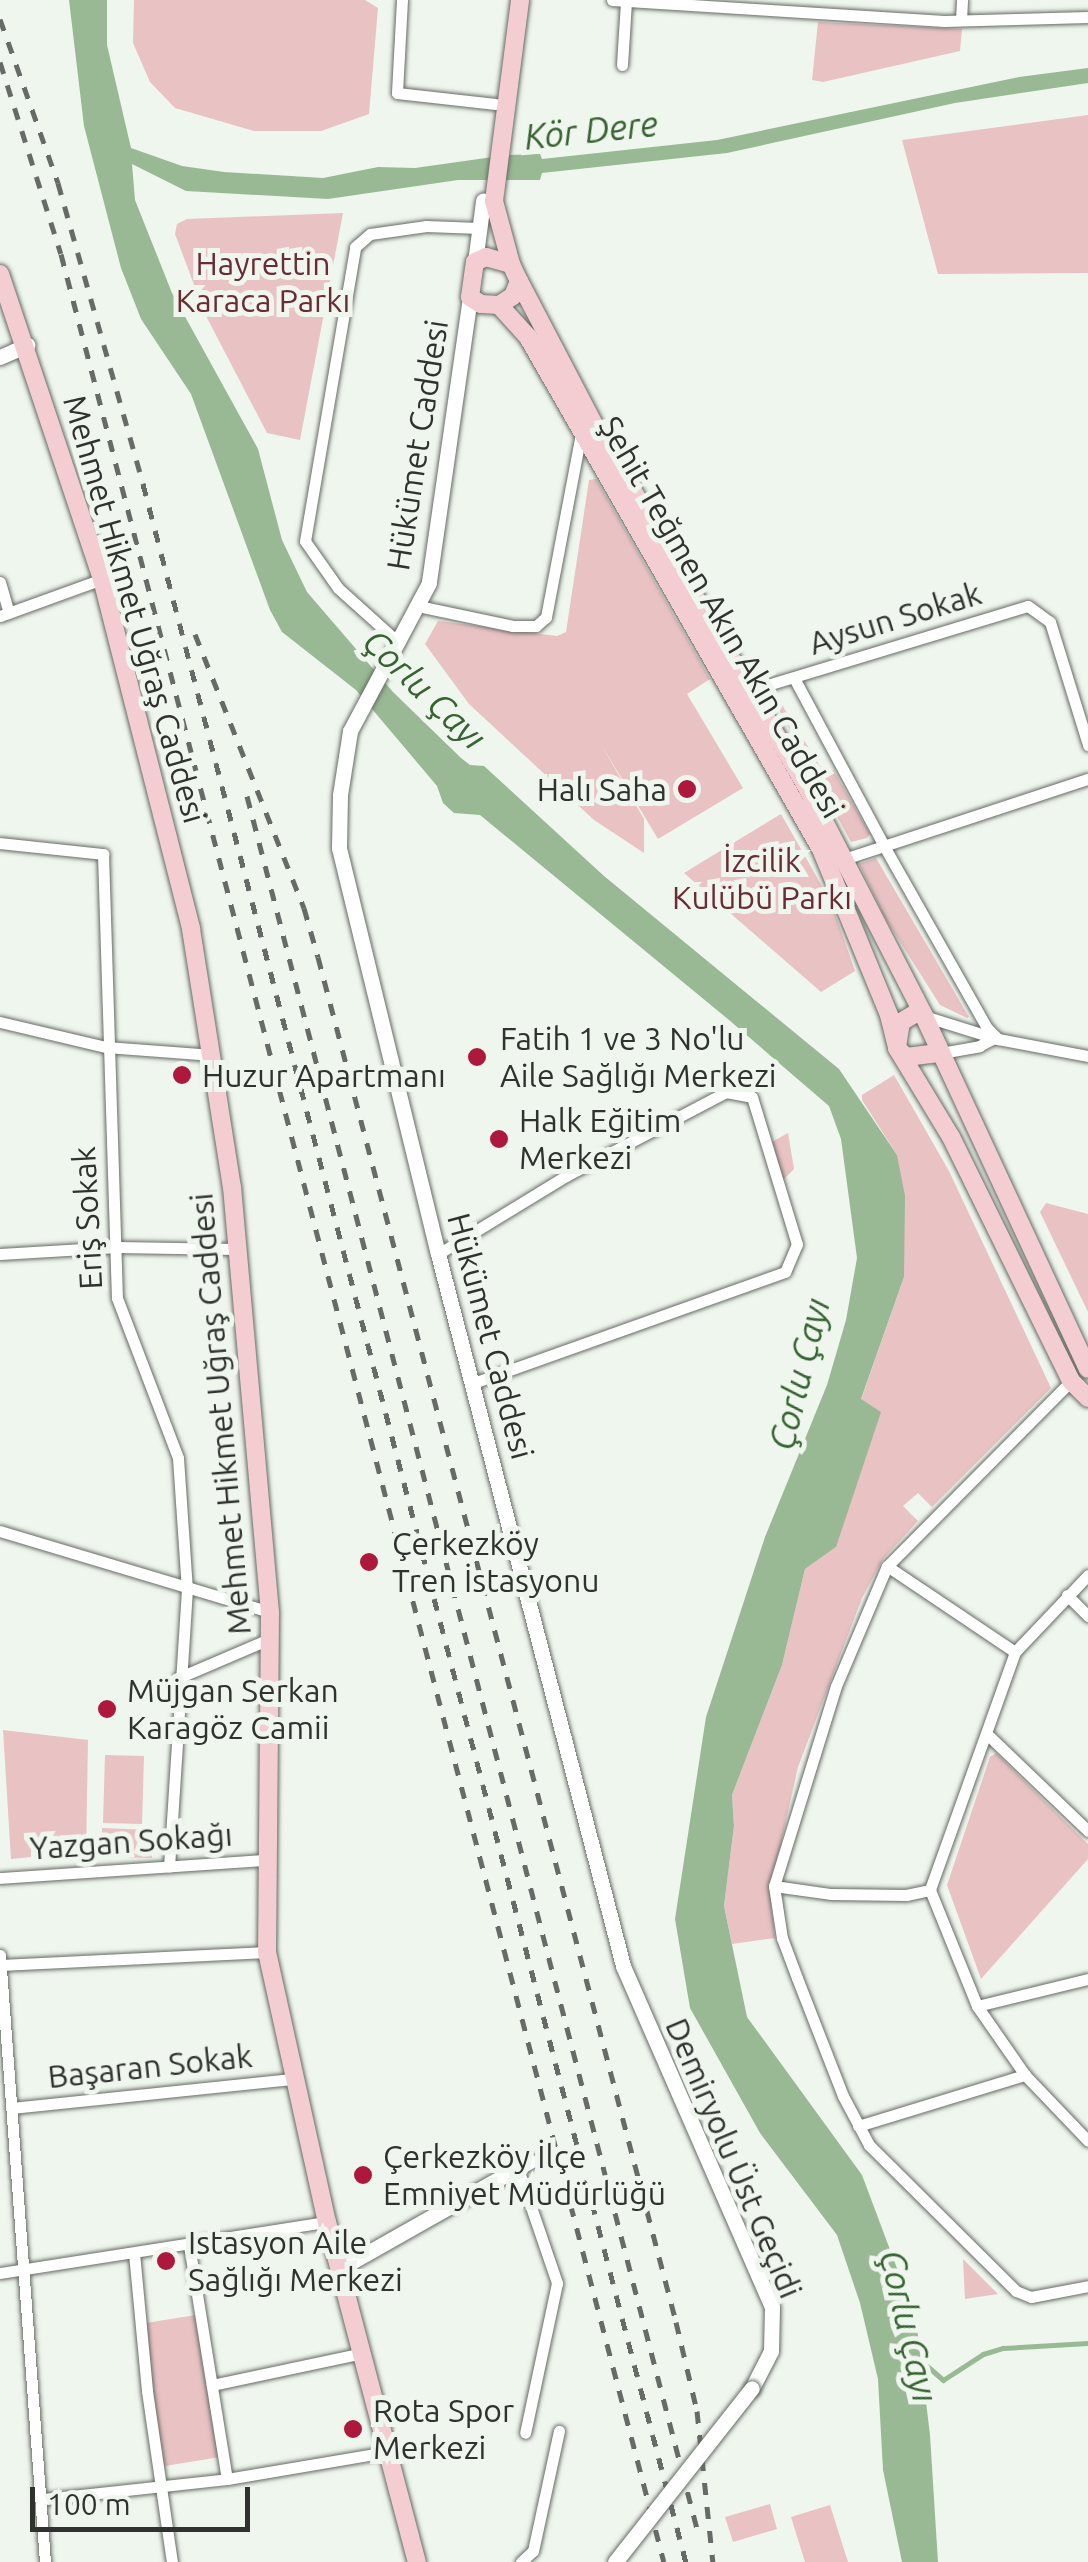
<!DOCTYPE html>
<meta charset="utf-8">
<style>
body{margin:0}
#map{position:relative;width:1088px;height:2562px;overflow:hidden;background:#eff6ee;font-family:Ubuntu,sans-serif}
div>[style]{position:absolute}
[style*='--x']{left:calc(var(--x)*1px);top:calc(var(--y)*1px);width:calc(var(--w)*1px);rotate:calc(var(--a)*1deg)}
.green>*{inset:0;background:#e9c2c4}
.water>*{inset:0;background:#98b994}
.stream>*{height:5px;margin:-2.5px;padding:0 2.5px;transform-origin:2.5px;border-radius:2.5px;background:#98b994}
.roads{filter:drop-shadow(0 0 2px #656b64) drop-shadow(0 0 2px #656b64)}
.minor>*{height:11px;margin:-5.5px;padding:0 5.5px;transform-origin:5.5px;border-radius:5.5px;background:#fff}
.tertiary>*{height:15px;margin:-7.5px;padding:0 7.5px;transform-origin:7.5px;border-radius:7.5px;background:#fff}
.secondary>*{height:18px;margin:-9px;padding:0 9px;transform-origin:9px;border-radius:9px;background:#f3cdd2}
.rail>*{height:5px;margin-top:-2.5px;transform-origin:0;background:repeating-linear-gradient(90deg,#676b67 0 12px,transparent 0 24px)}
.bridges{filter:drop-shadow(0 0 2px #656b64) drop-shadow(0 0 2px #656b64)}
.tertiary-bridge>*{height:15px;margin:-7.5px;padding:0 7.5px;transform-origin:7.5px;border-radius:7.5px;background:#fff}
.dots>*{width:28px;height:28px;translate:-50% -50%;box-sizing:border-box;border:5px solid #eff6ee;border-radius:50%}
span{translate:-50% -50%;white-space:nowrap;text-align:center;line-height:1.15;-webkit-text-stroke:10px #eff6ee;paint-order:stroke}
.park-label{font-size:32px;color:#6c2b33}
.street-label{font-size:32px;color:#2f322f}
.poi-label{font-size:32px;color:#2f322f}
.right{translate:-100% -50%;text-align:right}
.left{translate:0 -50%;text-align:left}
.water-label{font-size:35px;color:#366331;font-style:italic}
.scale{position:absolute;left:30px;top:2487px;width:220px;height:45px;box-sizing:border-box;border:5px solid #2f322f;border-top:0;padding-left:12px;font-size:30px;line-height:35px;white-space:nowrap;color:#2f322f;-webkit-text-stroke:8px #eff6ee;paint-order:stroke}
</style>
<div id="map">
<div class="green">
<div style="clip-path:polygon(134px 0,365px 0,378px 8px,369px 114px,321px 131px,254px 131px,175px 108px,150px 82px,133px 43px)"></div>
<div style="clip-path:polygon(818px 22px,962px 29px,960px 51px,823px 82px,812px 80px)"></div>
<div style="clip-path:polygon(1088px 115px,1088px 273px,938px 274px,902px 140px)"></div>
<div style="clip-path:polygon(343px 213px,300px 440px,267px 433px,205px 314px,175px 234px,177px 224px,187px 219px)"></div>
<div style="clip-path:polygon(596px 479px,710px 679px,687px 694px,743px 788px,658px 839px,601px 744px,644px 819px,644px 853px,594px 820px,469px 704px,425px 644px,438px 621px,557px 636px,566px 632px,589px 480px)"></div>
<div style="clip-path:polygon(782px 705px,820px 766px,834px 771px,870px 834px,867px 838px,851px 842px,778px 708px)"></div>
<div style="clip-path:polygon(781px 814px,831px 902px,855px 971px,821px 992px,684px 873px)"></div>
<div style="clip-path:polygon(876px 858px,969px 1017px,967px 1018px,940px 1005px,885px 918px,859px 864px)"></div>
<div style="clip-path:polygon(894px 1075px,949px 1171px,1051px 1388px,932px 1507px,918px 1493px,903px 1506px,918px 1521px,883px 1559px,862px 1598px,798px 1767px,770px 1892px,775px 1938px,732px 1944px,724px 1906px,734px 1826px,732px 1795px,782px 1665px,805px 1569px,836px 1547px,861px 1400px,904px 1277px,897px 1155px,862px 1100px,862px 1095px)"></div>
<div style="clip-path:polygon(788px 1133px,794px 1169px,780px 1183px,768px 1144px)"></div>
<div style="clip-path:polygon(1046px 1203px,1088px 1214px,1088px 1312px,1040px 1212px)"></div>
<div style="clip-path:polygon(3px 1730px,88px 1740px,86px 1854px,48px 1856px,46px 1847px,31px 1848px,31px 1857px,11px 1859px)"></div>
<div style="clip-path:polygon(996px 1753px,1088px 1844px,1088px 1859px,981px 1979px,947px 1885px,990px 1757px)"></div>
<div style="clip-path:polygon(105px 1755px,144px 1756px,142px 1824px,103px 1823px)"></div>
<div style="clip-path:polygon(102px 1828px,152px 1830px,152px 1858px,101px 1857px)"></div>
<div style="clip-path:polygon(963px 2259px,998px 2294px,965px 2299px)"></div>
<div style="clip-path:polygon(196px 2315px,220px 2457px,159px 2467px,146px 2323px)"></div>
<div style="clip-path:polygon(770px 2504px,777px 2529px,733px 2542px,725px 2517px)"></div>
<div style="clip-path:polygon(830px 2505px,848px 2562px,805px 2562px,791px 2517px)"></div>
</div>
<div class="water">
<div style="clip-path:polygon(69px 0,107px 0,107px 45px,131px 148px,182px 166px,224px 172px,323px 178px,378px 167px,415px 168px,507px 155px,540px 154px,542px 159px,717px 140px,1019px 77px,1088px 68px,1088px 83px,955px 103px,727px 153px,542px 173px,540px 180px,458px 180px,328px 199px,186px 191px,132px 164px,135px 200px,172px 293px,258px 449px,282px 540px,307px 592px,393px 692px,461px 758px,470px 765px,484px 766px,604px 876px,839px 1069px,897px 1155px,905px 1196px,904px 1277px,861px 1399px,881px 1412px,836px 1547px,805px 1569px,782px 1665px,732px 1795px,734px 1826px,724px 1906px,747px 2017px,862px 2175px,916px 2319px,930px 2435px,938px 2562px,902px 2562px,883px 2470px,878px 2379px,860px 2303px,837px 2235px,760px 2133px,690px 2008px,675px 1919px,706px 1717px,765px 1537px,827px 1385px,846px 1320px,857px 1258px,841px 1139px,829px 1106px,729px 1020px,480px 815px,454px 813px,443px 803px,437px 786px,356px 690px,282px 632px,270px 610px,191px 394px,141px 319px,121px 268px,84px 126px)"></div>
</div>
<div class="stream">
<div style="--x:919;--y:2359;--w:32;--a:41"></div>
<div style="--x:943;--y:2380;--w:48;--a:-33"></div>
<div style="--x:983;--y:2354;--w:21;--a:-17"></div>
<div style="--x:1003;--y:2348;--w:85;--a:-3.4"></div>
</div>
<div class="roads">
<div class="minor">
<div style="--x:402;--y:0;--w:93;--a:93.1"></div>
<div style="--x:397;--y:93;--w:99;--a:6.4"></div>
<div style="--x:612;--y:0;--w:333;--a:3.6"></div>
<div style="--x:944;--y:21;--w:144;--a:-1.6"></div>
<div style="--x:961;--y:20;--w:20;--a:-87"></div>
<div style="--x:622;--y:65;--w:64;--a:-86.4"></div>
<div style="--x:0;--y:582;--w:32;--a:74"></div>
<div style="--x:418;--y:606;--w:97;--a:11.9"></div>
<div style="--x:513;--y:626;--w:23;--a:0"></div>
<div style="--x:536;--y:626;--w:13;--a:-42"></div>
<div style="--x:546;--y:617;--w:186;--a:-79.2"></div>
<div style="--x:0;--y:616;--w:109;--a:-19.9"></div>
<div style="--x:399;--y:643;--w:82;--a:-138"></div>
<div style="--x:338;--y:588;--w:57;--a:-125.1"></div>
<div style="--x:305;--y:541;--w:298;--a:-80.3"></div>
<div style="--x:355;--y:247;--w:20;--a:-41"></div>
<div style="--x:370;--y:234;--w:57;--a:-8.1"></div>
<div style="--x:426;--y:226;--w:53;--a:2.2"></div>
<div style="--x:794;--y:678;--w:191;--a:61.8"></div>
<div style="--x:884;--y:846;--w:209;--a:60.5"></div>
<div style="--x:987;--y:1028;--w:16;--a:45"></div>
<div style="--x:751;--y:690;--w:289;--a:-16.9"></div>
<div style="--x:1028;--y:606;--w:27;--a:36"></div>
<div style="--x:1050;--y:622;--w:129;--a:72.8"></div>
<div style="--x:0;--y:843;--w:104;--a:6.1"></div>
<div style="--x:103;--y:854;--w:444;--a:88.2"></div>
<div style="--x:117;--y:1298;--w:171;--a:69.1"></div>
<div style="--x:178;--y:1458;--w:131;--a:86.1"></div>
<div style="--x:187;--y:1589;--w:278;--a:93.7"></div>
<div style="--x:844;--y:859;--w:257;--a:-18.2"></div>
<div style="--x:924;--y:1016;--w:77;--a:17.3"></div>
<div style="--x:998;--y:1039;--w:92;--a:10.7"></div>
<div style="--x:0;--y:1022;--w:109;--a:13.3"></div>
<div style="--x:106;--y:1047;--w:107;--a:4.3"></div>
<div style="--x:941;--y:1053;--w:39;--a:-10"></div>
<div style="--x:979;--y:1046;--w:17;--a:-28"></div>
<div style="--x:0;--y:1254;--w:117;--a:-3.4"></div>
<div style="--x:117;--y:1247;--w:119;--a:1"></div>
<div style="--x:438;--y:1254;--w:150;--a:-31.4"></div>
<div style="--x:566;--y:1176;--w:181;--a:-27.7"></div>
<div style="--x:726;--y:1092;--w:26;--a:11"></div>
<div style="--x:752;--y:1097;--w:154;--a:73"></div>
<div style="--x:797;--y:1244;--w:30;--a:113"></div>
<div style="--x:785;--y:1272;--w:331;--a:160.4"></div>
<div style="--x:1071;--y:1381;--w:261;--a:134.8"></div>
<div style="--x:887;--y:1566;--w:130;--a:113"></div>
<div style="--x:836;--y:1686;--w:209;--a:107.2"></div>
<div style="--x:774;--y:1886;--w:53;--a:81.3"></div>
<div style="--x:782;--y:1938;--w:43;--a:69.4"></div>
<div style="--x:797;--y:1978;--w:127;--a:68.7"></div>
<div style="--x:843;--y:2096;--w:55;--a:62"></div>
<div style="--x:869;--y:2145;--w:207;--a:44.8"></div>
<div style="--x:1016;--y:2291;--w:16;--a:22"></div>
<div style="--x:1031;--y:2297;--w:58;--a:-10.9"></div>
<div style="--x:0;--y:1531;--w:282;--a:16.7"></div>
<div style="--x:887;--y:1566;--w:154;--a:33.9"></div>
<div style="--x:1088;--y:1575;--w:106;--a:133.5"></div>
<div style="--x:1015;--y:1652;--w:253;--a:109.7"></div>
<div style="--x:930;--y:1890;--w:125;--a:67.9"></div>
<div style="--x:977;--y:2006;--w:114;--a:-13.7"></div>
<div style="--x:1067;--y:1595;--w:30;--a:45"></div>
<div style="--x:178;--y:1678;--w:99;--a:-23.2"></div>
<div style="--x:987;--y:1734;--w:140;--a:43.8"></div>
<div style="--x:0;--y:1878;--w:266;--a:-3.9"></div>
<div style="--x:774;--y:1886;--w:58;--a:8"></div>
<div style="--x:831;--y:1894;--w:75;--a:0.8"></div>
<div style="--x:906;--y:1895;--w:25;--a:-12"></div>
<div style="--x:0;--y:1955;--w:609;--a:85.76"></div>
<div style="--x:1;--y:1965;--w:266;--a:-2.8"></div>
<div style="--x:977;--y:2006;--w:84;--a:55.2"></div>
<div style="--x:1025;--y:2075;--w:91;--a:46.3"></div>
<div style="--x:12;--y:2108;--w:283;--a:-5.9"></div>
<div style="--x:858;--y:2126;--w:175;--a:-17"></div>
<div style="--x:517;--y:2166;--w:124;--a:71.1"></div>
<div style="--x:557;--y:2283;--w:153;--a:102"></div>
<div style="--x:189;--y:2245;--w:237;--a:80.8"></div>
<div style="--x:134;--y:2253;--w:139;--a:84.6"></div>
<div style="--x:147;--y:2391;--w:173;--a:81.7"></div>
<div style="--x:0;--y:2273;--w:331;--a:-8.9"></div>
<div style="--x:212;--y:2385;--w:153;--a:-12"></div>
<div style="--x:44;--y:2499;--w:184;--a:-6.2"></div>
<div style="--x:227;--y:2479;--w:161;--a:-9.6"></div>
<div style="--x:521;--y:2562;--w:16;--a:-43"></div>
<div style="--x:533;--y:2551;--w:123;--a:-77.8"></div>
</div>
<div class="tertiary">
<div style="--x:475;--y:262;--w:62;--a:-82.5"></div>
<div style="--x:470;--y:297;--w:289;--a:98.2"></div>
<div style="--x:429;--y:583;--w:168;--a:118.1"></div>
<div style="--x:350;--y:731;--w:65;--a:98.9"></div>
<div style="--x:340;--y:795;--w:53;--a:91.1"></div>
<div style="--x:339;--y:848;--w:418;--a:76.3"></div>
<div style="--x:438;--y:1254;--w:736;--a:75.43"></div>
<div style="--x:623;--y:1966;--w:372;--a:66.4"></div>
<div style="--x:772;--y:2307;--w:44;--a:91.3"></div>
<div style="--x:771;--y:2351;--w:42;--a:117.2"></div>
<div style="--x:0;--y:357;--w:30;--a:-24"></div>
<div style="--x:339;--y:2269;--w:219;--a:-29.5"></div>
</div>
<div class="secondary">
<div style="--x:486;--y:257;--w:26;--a:16"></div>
<div style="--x:511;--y:264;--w:19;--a:65"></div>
<div style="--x:519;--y:281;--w:16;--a:112"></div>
<div style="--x:513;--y:296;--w:17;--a:147"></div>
<div style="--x:499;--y:305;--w:18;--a:-177"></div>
<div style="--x:481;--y:304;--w:13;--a:-148"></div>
<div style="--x:470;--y:297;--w:35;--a:-82"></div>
<div style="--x:475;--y:262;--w:12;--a:-24"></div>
<div style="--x:511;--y:264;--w:65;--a:-105.1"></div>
<div style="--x:494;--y:201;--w:203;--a:-82.6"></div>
<div style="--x:0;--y:274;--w:322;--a:71.5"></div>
<div style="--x:102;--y:579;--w:361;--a:75.7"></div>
<div style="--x:191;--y:929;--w:261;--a:81"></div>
<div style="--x:232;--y:1187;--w:427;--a:84.9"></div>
<div style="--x:270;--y:1612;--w:340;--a:90.5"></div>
<div style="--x:267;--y:1952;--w:277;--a:77.5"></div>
<div style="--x:327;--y:2222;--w:352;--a:75.2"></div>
<div style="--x:519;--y:281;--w:166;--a:62.4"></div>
<div style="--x:596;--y:428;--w:413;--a:59.6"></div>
<div style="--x:805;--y:784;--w:261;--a:62.8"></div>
<div style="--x:924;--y:1016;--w:389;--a:65.1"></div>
<div style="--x:499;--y:305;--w:43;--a:47.8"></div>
<div style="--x:528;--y:337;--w:590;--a:60.22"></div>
<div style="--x:821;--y:849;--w:179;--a:67.7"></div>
<div style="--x:889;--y:1015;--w:34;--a:76"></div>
<div style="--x:897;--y:1048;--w:104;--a:58.8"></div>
<div style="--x:951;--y:1137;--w:272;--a:63.8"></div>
<div style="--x:1071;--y:1381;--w:24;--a:45"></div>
<div style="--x:924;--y:1016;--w:9;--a:-159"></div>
<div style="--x:916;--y:1013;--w:17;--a:149"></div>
<div style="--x:901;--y:1022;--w:26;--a:99"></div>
<div style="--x:897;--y:1048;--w:13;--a:45"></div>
<div style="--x:906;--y:1057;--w:35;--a:-7"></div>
</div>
</div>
<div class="rail">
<div style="--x:0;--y:19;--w:174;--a:70.5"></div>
<div style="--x:58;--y:183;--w:313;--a:74.2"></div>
<div style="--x:143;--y:484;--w:2148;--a:75.36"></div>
<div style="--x:0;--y:62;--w:201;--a:72.4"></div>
<div style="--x:61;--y:254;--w:2385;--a:75.36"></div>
<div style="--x:195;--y:634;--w:295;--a:68.3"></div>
<div style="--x:304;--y:908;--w:51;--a:74.1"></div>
<div style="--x:318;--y:957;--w:1411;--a:75.3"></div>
<div style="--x:676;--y:2322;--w:91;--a:76.7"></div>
<div style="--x:697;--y:2411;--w:152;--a:84"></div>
<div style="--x:247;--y:796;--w:1795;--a:75.44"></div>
</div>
<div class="bridges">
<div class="tertiary-bridge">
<div style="--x:615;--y:2562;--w:221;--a:-51.8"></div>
</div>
</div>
<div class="dots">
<div style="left:687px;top:789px;background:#ad193c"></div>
<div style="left:477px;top:1057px;background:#ad193c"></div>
<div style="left:182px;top:1075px;background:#ad193c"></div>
<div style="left:499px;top:1139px;background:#ad193c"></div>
<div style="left:369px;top:1562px;background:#ad193c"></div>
<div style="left:107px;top:1709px;background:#ad193c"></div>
<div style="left:363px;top:2175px;background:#ad193c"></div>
<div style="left:166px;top:2261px;background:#ad193c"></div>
<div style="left:353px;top:2429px;background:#ad193c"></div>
</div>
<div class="park-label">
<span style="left:263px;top:282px">Hayrettin<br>Karaca Parkı</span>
<span style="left:762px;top:879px">İzcilik<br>Kulübü Parkı</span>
</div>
<div class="street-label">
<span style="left:417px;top:445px;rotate:-81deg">Hükümet Caddesi</span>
<span style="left:135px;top:609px;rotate:74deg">Mehmet Hikmet Uğraş Caddesi</span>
<span style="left:722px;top:617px;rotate:60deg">Şehit Teğmen Akın Akın Caddesi</span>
<span style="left:895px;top:618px;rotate:-17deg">Aysun Sokak</span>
<span style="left:87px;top:1218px;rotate:-93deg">Eriş Sokak</span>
<span style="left:491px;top:1336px;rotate:75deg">Hükümet Caddesi</span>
<span style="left:220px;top:1414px;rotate:-95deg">Mehmet Hikmet Uğraş Caddesi</span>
<span style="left:131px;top:1841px;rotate:-4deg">Yazgan Sokağı</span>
<span style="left:150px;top:2066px;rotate:-6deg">Başaran Sokak</span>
<span style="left:734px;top:2158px;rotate:67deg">Demiryolu Üst Geçidi</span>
</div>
<div class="poi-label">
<span class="right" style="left:667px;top:789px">Halı Saha</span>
<span class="left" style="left:500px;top:1057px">Fatih 1 ve 3 No'lu<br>Aile Sağlığı Merkezi</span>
<span class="left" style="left:202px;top:1075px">Huzur Apartmanı</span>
<span class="left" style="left:519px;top:1139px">Halk Eğitim<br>Merkezi</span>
<span class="left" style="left:392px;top:1562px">Çerkezköy<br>Tren İstasyonu</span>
<span class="left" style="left:127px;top:1709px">Müjgan Serkan<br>Karagöz Camii</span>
<span class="left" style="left:383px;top:2175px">Çerkezköy İlçe<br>Emniyet Müdürlüğü</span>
<span class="left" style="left:188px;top:2261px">Istasyon Aile<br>Sağlığı Merkezi</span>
<span class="left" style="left:373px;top:2429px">Rota Spor<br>Merkezi</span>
</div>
<div class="water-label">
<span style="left:591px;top:130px;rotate:-6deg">Kör Dere</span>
<span style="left:425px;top:689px;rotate:44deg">Çorlu Çayı</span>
<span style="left:799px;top:1374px;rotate:-76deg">Çorlu Çayı</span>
<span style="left:909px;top:2326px;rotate:77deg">Çorlu Çayı</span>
</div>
<div class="scale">100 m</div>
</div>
